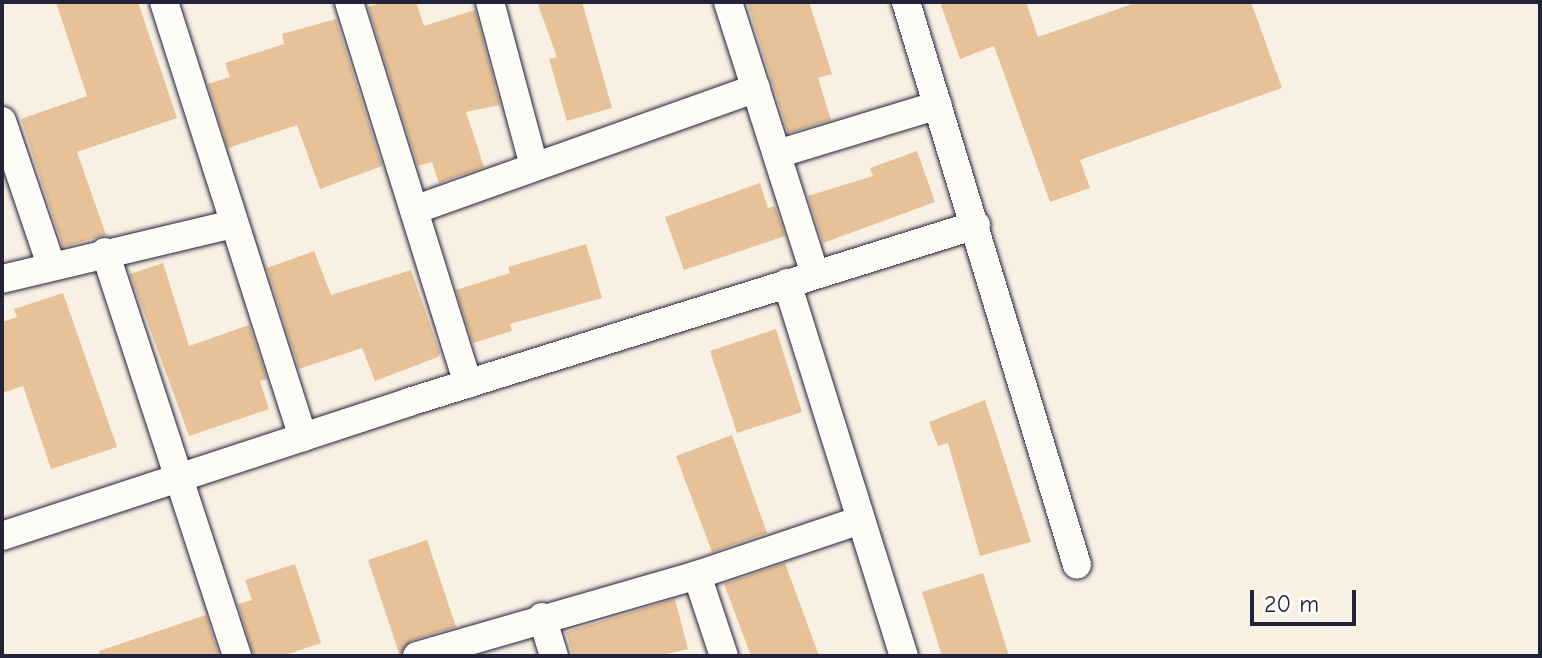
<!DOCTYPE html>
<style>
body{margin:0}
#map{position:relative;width:1542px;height:658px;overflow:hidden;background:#f9f0e4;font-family:"Comic Neue",sans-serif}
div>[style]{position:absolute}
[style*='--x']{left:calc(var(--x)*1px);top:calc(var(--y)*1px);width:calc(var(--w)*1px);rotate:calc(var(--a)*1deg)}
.building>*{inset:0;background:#e7c298}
.roads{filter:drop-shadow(0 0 2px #22223b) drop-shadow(0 0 2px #22223b)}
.minor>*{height:28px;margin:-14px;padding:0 14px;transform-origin:14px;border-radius:14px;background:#fdfcf7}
span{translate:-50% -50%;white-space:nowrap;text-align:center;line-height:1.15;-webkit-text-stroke:8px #fdfcf7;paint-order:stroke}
.frame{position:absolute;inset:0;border:4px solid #22223b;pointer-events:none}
.scale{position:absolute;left:1250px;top:590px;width:106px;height:36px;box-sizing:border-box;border:4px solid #22223b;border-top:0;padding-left:10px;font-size:24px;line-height:28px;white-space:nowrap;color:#22223b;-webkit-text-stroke:6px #fdfcf7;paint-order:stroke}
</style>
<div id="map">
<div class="building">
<div style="clip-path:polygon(56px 2px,138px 2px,177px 118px,77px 152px,106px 235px,63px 247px,21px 119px,87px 96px)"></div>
<div style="clip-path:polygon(382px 2px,416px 2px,424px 26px,475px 10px,500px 105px,466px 112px,484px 167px,439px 183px,432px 162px,418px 166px,368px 7px)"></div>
<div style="clip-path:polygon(537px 2px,582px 2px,612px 108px,567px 121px,549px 59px,557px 57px)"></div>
<div style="clip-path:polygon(747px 2px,809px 2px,832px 74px,818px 78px,831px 120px,788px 133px)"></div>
<div style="clip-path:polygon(940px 2px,1026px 2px,1038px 37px,1138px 2px,1251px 2px,1282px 88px,1080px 160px,1090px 188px,1050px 202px,994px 46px,960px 59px)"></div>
<div style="clip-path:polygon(336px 19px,382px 166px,320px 189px,297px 125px,228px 148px,208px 84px,230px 77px,225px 63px,284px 44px,282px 34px)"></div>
<div style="clip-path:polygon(917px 151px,935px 202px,823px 243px,808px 196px,873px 176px,870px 168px)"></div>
<div style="clip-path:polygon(760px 183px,768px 208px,775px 206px,785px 236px,684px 270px,665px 217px)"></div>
<div style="clip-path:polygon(586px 244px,602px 298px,510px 324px,512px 331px,473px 343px,456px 290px,510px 273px,508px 267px)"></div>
<div style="clip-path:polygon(314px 251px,331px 295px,411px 270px,440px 353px,438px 357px,375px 381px,362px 348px,299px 369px,267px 268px)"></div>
<div style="clip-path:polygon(163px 263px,189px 346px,249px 325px,267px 379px,260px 381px,269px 409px,189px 436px,130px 274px)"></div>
<div style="clip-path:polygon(63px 293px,117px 447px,51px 469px,23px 386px,2px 393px,2px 322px,17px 317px,14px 309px)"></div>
<div style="clip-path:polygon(776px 329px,802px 412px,737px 433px,710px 351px)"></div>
<div style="clip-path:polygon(985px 400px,1031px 542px,980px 556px,948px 443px,938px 446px,929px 422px)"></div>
<div style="clip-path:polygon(732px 435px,767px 533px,712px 552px,676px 456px)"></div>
<div style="clip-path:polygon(427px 540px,456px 627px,412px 640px,400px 656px,368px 560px)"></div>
<div style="clip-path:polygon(785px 563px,819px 656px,751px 656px,724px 584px)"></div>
<div style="clip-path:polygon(295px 564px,321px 643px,282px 656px,254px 656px,238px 604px,252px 600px,245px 580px)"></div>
<div style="clip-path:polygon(983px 573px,1009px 656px,942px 656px,922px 592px)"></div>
<div style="clip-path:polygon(675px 599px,688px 649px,657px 656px,573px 656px,566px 632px)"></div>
<div style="clip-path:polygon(206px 615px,219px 656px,100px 656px,99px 651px)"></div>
</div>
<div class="roads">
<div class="minor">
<div style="--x:164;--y:2;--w:457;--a:72.3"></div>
<div style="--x:349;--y:2;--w:400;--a:72.7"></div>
<div style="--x:490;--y:2;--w:170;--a:75"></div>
<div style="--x:728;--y:2;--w:286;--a:72.3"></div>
<div style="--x:906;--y:2;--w:588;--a:73.1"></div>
<div style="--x:2;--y:121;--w:152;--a:71.2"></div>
<div style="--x:777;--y:154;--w:168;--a:-16.9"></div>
<div style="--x:414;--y:210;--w:363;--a:-19.6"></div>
<div style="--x:105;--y:252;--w:425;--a:71.9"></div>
<div style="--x:2;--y:279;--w:236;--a:-13.4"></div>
<div style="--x:787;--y:283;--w:391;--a:72.6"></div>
<div style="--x:2;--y:536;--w:428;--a:-18.2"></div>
<div style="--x:409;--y:402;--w:594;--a:-17.34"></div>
<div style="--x:697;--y:575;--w:85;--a:71.6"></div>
<div style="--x:542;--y:617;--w:41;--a:72.9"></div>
<div style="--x:417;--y:656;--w:291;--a:-16.1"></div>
<div style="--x:697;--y:575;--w:172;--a:-18.6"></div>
</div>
</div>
<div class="frame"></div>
<div class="scale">20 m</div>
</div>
